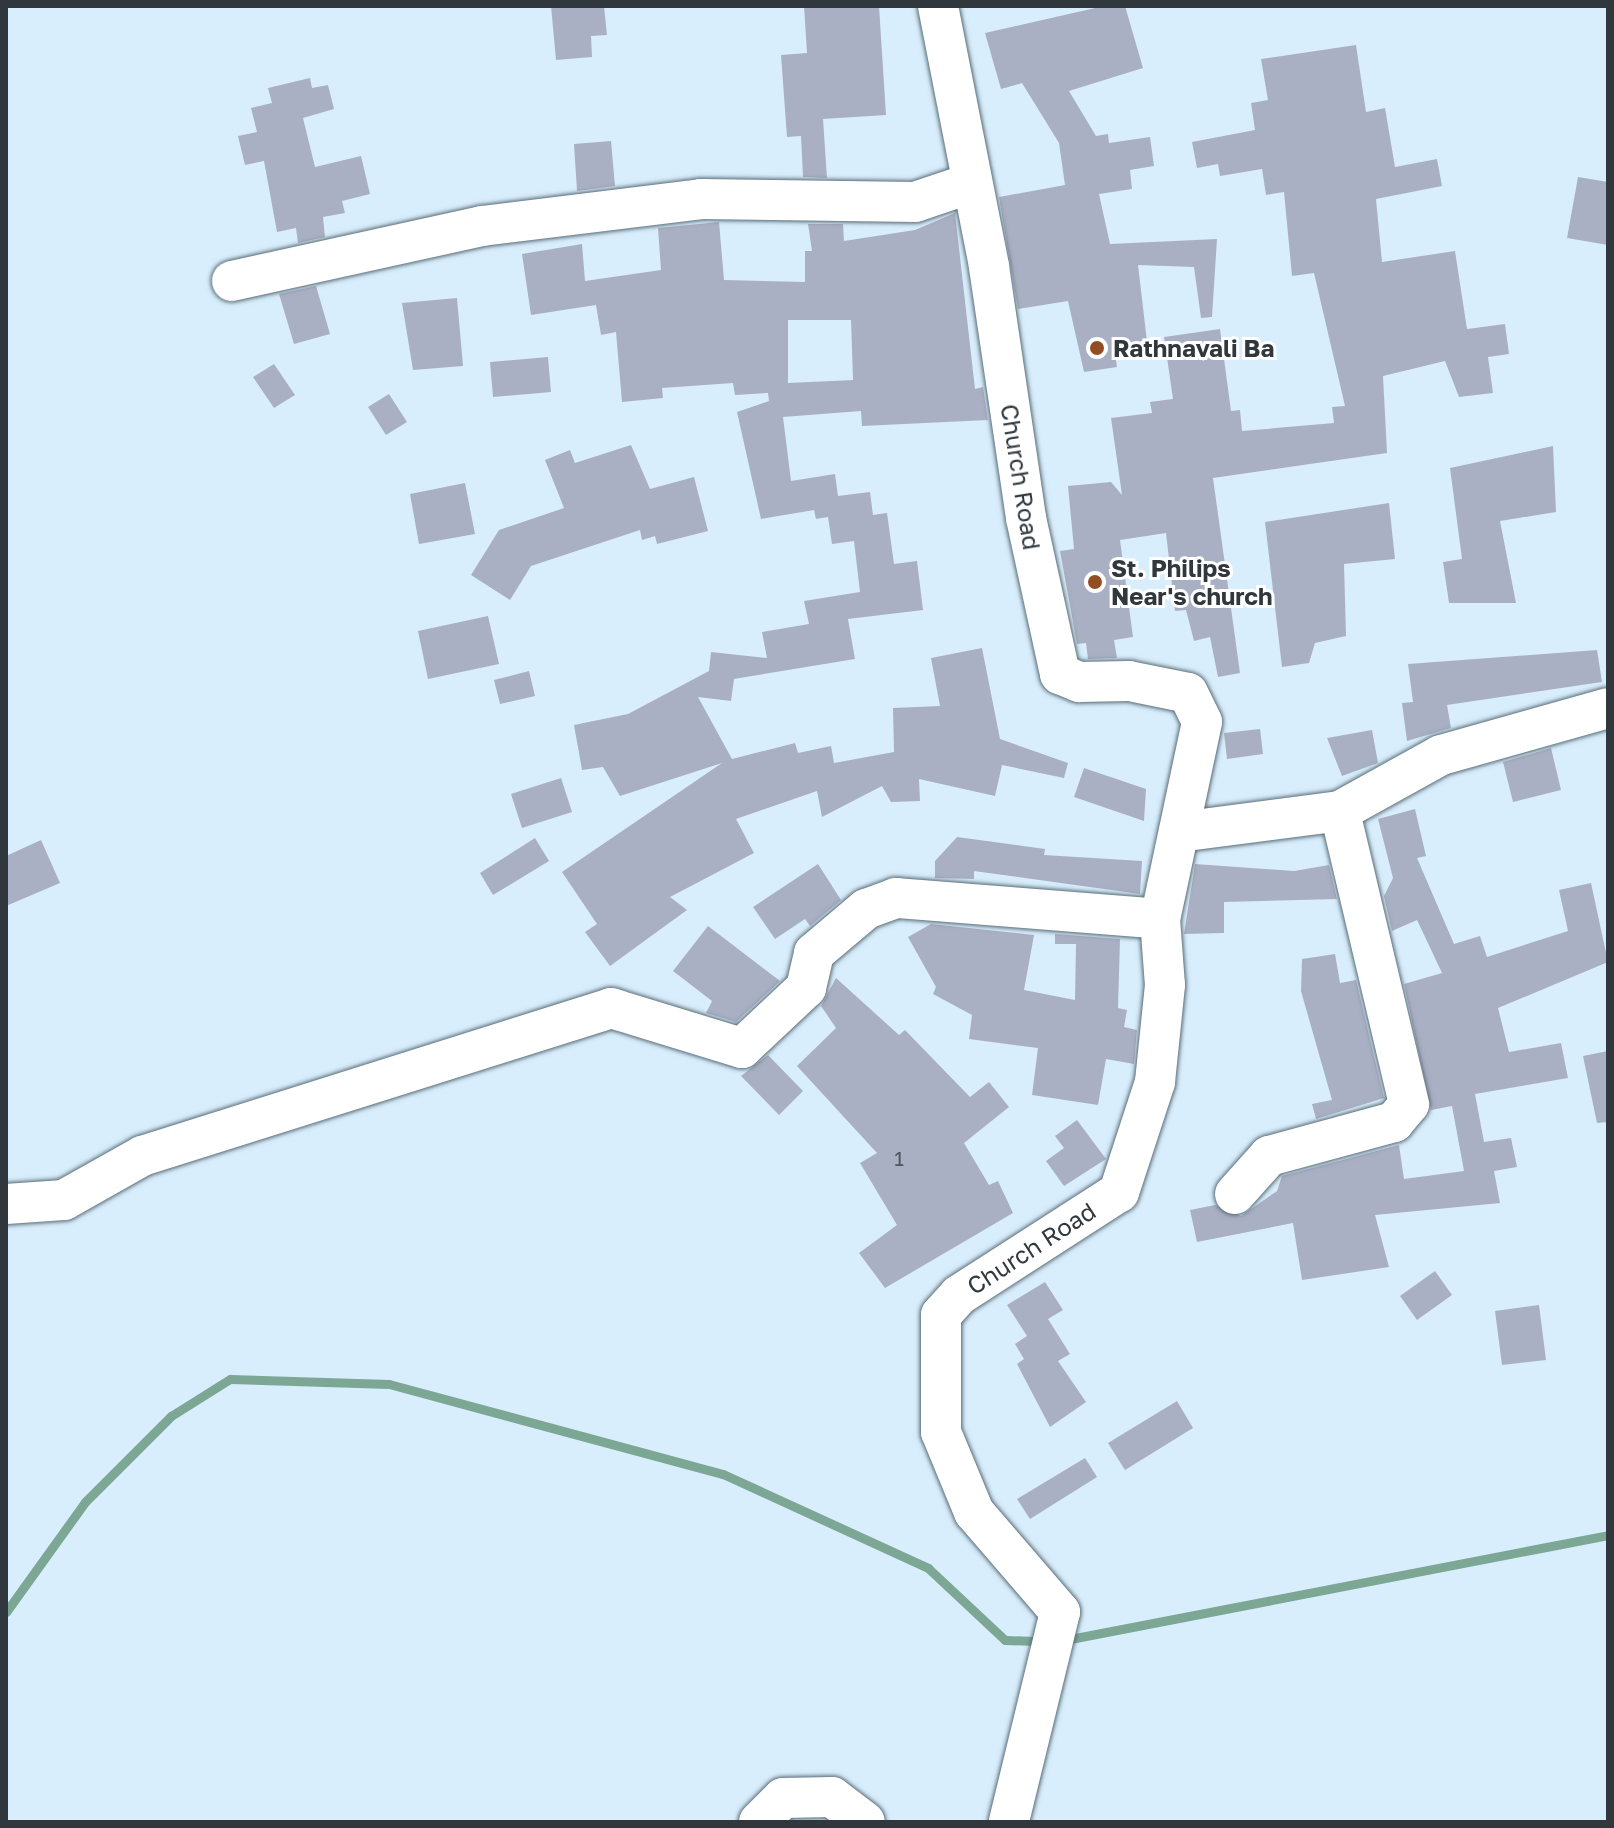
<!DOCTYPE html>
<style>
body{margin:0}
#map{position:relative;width:1614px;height:1828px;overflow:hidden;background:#d9eefc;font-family:"Golos Text",sans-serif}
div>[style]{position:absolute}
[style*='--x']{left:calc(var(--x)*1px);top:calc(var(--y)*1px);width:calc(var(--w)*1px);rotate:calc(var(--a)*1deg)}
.stream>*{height:9px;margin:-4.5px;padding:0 4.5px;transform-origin:4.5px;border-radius:4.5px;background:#7ca795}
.building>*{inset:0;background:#aab0c4}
.roads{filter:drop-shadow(0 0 2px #596c78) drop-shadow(0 0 2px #596c78)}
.minor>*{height:40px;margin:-20px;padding:0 20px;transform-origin:20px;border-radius:20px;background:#fff}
.dots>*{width:22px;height:22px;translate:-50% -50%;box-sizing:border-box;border:4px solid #fff;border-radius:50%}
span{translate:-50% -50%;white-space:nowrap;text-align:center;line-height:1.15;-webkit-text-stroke:6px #fff;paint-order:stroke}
.number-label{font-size:20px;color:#4e565f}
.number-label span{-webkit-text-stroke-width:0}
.poi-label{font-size:24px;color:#30383d;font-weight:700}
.left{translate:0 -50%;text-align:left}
.street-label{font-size:24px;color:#30383d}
.frame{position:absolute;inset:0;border:8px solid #30383d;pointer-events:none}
</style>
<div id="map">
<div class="stream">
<div style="--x:6;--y:1612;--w:135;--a:-54.3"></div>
<div style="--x:85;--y:1502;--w:122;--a:-45"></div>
<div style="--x:171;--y:1416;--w:70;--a:-32.1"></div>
<div style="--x:230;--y:1379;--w:159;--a:1.8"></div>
<div style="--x:389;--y:1384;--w:346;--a:15.1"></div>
<div style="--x:723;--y:1474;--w:226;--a:24.6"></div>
<div style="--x:928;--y:1568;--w:105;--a:43.1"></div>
<div style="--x:1005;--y:1640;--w:37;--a:2"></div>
<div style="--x:1065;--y:1640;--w:553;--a:-10.94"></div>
</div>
<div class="building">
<div style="clip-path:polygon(551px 6px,604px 6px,607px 35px,591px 36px,592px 57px,556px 60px)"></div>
<div style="clip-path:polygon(804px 6px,879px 6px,886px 115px,823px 119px,827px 178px,803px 177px,801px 136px,787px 137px,781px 55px,807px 53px)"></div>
<div style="clip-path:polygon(1104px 6px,1125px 6px,1143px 68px,1069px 91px,1096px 136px,1108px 134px,1109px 143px,1150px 137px,1154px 166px,1130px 170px,1132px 189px,1099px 194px,1110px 244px,1217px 239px,1212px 317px,1201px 318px,1194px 267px,1138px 265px,1148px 350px,1115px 354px,1117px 367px,1084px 372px,1068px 301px,1018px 309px,999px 197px,1065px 185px,1059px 143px,1022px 83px,1001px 89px,985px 33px)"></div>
<div style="clip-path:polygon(1356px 45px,1366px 112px,1385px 108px,1395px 167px,1437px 159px,1442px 186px,1376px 199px,1382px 262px,1455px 251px,1467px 329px,1505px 324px,1509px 354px,1488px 357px,1493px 393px,1459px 397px,1445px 361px,1383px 376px,1387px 453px,1213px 478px,1240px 673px,1218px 677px,1210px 637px,1194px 641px,1186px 610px,1175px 611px,1166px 533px,1120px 540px,1133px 637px,1114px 640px,1117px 658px,1088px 659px,1086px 643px,1077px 644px,1060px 551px,1074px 549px,1068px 486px,1111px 482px,1122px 495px,1111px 418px,1152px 413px,1150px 402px,1173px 399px,1164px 337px,1220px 329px,1231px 411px,1240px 410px,1242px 431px,1334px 423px,1332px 407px,1345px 406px,1314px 273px,1292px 276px,1284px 192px,1266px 195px,1262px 169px,1220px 176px,1218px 164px,1197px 168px,1192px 142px,1255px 130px,1251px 103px,1268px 100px,1261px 59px)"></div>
<div style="clip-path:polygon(310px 78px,312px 88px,328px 85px,334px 109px,303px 118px,315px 167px,361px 156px,370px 194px,342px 201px,345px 213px,323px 217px,325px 237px,298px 243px,296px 228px,277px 232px,264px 161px,245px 165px,238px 136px,257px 132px,251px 108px,272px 103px,268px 88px)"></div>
<div style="clip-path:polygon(611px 141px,615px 186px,577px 191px,574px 144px)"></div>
<div style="clip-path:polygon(1578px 177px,1608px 182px,1608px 245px,1567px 238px)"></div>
<div style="clip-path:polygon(evenodd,955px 213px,975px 389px,983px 387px,988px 420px,862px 426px,861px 411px,783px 417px,791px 481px,835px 474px,838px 496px,870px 492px,873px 515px,887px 513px,894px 564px,917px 561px,923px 610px,848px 619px,855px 659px,734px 679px,731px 701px,698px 697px,732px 759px,795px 743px,798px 753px,831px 746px,834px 763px,894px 752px,893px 708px,940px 706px,931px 658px,982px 648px,1000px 739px,1068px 763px,1064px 778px,1002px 765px,995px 796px,919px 779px,920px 801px,891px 802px,882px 786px,822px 817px,817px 791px,736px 819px,754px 853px,670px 897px,687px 910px,610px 966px,585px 932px,597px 924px,562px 872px,722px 763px,620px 796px,603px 767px,582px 770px,574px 725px,628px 714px,709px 671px,711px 652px,767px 658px,762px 632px,809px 624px,804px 601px,860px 592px,854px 541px,832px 544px,828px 517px,816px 519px,814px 510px,761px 519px,737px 412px,769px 401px,768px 393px,735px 395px,733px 383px,662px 388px,663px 398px,622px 402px,616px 332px,601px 335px,596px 305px,531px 315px,522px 254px,582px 244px,585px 281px,661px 270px,658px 228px,719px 222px,724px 280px,805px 282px,805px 251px,812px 251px,808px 224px,843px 224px,844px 241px,915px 230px,955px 213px,788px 320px,851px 320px,853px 380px,788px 383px,788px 320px)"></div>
<div style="clip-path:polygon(316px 286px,330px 334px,294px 344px,279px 294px)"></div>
<div style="clip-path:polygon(457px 298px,463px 366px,413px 370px,402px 303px)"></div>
<div style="clip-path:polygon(548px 357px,551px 392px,493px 397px,490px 362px)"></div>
<div style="clip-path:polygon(274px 364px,295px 395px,274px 408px,253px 377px)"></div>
<div style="clip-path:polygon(389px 394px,407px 422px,386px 435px,368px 407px)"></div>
<div style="clip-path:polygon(631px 445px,650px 489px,694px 477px,708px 531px,657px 544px,655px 536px,642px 540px,640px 530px,531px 566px,510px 600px,471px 575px,499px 530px,564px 508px,545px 460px,570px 450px,575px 463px)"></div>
<div style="clip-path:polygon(1553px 446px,1556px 512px,1500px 521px,1516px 603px,1449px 603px,1443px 562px,1462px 559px,1450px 468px)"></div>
<div style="clip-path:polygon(465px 483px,475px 534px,419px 544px,410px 494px)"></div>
<div style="clip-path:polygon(1389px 503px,1395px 559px,1344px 564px,1346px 636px,1315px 643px,1309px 663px,1282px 667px,1265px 522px)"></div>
<div style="clip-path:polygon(488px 616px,499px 664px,428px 679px,418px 631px)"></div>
<div style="clip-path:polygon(1597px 650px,1602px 682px,1447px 705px,1451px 728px,1407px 741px,1402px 703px,1413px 702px,1408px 664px)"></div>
<div style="clip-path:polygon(529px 671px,535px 696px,500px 704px,494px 680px)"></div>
<div style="clip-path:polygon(1260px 729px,1263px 754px,1227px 759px,1224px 733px)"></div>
<div style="clip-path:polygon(1372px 730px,1378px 763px,1342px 776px,1327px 738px)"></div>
<div style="clip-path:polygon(1551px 748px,1561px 790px,1513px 802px,1503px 762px)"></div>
<div style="clip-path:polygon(1084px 768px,1146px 789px,1144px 821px,1074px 797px)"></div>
<div style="clip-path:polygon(561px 778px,572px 812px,522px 828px,511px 794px)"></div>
<div style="clip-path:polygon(1415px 809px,1426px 856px,1417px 858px,1454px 944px,1480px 936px,1487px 957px,1568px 931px,1559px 890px,1591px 883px,1608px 962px,1498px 1008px,1509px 1052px,1561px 1043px,1568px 1078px,1475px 1094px,1484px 1142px,1511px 1138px,1517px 1167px,1494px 1171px,1500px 1203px,1375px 1215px,1389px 1267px,1302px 1280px,1293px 1223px,1197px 1242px,1190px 1210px,1215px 1205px,1241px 1216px,1277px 1191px,1282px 1176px,1399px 1145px,1404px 1179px,1464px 1171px,1452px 1106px,1431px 1110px,1404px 984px,1442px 973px,1417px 920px,1392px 931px,1384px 896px,1393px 878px,1378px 819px)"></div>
<div style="clip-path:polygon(957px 837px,1045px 849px,1044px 855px,1142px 861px,1140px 894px,974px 871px,974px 879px,935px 878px,935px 861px)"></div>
<div style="clip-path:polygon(535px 838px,549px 861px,493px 895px,480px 873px)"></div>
<div style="clip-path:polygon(41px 840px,60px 883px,6px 906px,6px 856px)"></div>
<div style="clip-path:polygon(818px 864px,841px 900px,810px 926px,805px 919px,775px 939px,753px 907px)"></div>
<div style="clip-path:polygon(1195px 864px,1294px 871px,1329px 865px,1337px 899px,1224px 902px,1224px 933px,1184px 934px)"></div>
<div style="clip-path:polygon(931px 924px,1034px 935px,1024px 990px,1075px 1000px,1076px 944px,1055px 944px,1055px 934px,1120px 939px,1118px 1008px,1127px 1010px,1124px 1027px,1137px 1030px,1134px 1064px,1106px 1059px,1098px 1105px,1032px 1095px,1038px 1048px,969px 1039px,972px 1015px,933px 994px,936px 987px,908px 937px)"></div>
<div style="clip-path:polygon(708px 926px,780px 981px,736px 1022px,706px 1013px,712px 1001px,673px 971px)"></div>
<div style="clip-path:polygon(1335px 954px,1340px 983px,1356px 980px,1384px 1098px,1316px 1119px,1312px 1104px,1332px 1100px,1301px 991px,1302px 959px)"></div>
<div style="clip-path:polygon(836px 978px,899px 1035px,905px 1030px,970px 1097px,989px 1082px,1009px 1107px,964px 1143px,989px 1185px,998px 1181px,1013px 1213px,885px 1288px,859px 1253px,897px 1225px,860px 1163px,877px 1153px,797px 1066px,836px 1028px,821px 1006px)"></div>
<div style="clip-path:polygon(1608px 1051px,1608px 1122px,1597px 1123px,1583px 1056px)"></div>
<div style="clip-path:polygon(768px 1055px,803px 1091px,779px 1115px,741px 1076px)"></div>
<div style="clip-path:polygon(1077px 1120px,1106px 1159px,1064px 1186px,1046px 1161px,1064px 1148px,1055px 1136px)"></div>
<div style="clip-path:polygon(1435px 1271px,1452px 1295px,1417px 1320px,1400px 1296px)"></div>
<div style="clip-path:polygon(1045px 1282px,1063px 1310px,1048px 1319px,1070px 1354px,1058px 1361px,1086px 1402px,1050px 1427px,1017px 1364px,1024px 1359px,1015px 1344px,1027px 1336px,1007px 1305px)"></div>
<div style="clip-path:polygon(1539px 1305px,1546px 1360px,1502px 1365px,1495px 1311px)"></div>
<div style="clip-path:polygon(1177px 1401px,1193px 1428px,1125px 1470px,1108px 1443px)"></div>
<div style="clip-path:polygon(1085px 1458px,1097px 1477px,1030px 1519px,1017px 1499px)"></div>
</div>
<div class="roads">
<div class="minor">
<div style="--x:938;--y:6;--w:266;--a:78.9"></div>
<div style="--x:989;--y:267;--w:254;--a:81.6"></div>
<div style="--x:1026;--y:518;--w:160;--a:77.7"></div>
<div style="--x:1060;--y:674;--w:21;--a:23"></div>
<div style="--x:1079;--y:682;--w:50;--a:-1.1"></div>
<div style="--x:1129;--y:681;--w:60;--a:11.5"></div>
<div style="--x:1188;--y:693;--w:32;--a:64"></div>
<div style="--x:1202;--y:722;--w:201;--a:102"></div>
<div style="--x:1160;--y:919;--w:66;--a:85.7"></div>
<div style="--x:1165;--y:985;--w:98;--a:95.9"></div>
<div style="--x:1155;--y:1082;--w:116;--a:108.1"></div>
<div style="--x:1119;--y:1192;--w:190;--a:147.2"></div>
<div style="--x:959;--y:1295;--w:27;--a:132"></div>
<div style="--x:941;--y:1315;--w:117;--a:90"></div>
<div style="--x:941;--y:1432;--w:87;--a:67.6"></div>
<div style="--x:974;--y:1512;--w:132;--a:49.3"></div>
<div style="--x:1060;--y:1612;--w:216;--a:103.7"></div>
<div style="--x:232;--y:281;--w:256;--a:-12.4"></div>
<div style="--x:482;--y:226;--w:221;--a:-7"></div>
<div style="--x:701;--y:199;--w:214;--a:0.8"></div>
<div style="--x:915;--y:202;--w:59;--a:-18.7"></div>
<div style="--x:1179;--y:832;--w:162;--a:-7.4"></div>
<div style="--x:1340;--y:811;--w:115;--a:-29"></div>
<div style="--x:1441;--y:755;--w:173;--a:-15.7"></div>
<div style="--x:1235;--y:1194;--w:51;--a:-48.2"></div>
<div style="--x:1269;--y:1156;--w:130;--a:-15.2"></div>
<div style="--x:1394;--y:1122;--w:23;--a:-50"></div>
<div style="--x:1409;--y:1104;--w:301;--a:-103.3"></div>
<div style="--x:6;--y:1204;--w:58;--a:-3.9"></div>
<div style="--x:64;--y:1200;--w:90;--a:-29.4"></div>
<div style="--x:142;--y:1156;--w:492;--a:-17.5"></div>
<div style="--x:611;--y:1008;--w:137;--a:17"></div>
<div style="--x:742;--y:1048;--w:88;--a:-43.2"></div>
<div style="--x:806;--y:988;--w:36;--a:-77"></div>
<div style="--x:814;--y:953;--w:68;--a:-40.2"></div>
<div style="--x:866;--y:909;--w:32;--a:-20"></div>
<div style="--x:896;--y:898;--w:265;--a:4.5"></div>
<div style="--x:759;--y:1822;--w:34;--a:-45"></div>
<div style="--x:783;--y:1798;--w:49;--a:-1.2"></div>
<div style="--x:832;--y:1797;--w:41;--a:37.1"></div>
</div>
</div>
<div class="dots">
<div style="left:1097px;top:348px;background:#924d23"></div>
<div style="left:1095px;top:582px;background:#924d23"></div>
</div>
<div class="number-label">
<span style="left:899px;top:1158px">1</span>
</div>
<div class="poi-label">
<span class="left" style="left:1113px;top:348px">Rathnavali Ba</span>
<span class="left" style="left:1111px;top:582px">St. Philips<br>Near's church</span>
</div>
<div class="street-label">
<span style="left:1021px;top:477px;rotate:81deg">Church Road</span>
<span style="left:1031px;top:1248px;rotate:-33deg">Church Road</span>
</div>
<div class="frame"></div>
</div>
